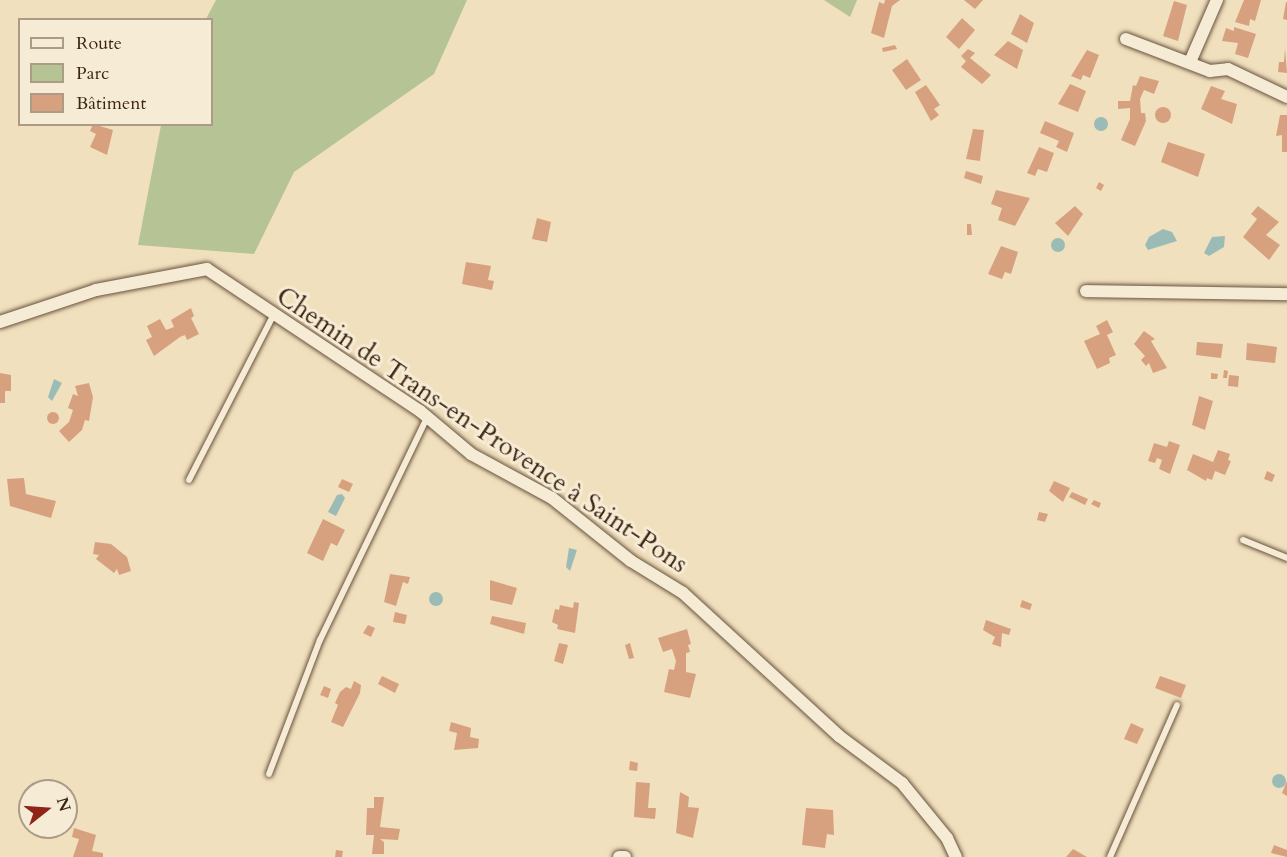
<!DOCTYPE html>
<meta charset="utf-8">
<style>
body{margin:0}
#map{position:relative;width:1287px;height:857px;overflow:hidden;background:#f1e0be;font-family:Cardo,serif}
div>[style]{position:absolute}
[style*='--x']{left:calc(var(--x)*1px);top:calc(var(--y)*1px);width:calc(var(--w)*1px);rotate:calc(var(--a)*1deg)}
.green>*{inset:0;background:#b5c395}
.water>*{inset:0;background:#9bbcb6}
.round{border-radius:50%}
.building>*{inset:0;background:#d7a17f}
.roads{filter:drop-shadow(0 0 2px #68533e) drop-shadow(0 0 2px #68533e)}
.service>*{height:6px;margin:-3px;padding:0 3px;transform-origin:3px;border-radius:3px;background:#f6ebd5}
.minor>*{height:12px;margin:-6px;padding:0 6px;transform-origin:6px;border-radius:6px;background:#f6ebd5}
span{translate:-50% -50%;white-space:nowrap;text-align:center;line-height:1.15;-webkit-text-stroke:6px #f6ebd5;paint-order:stroke}
.street-label{font-size:26px;color:#3a2413}
.legend{position:absolute;left:18px;top:18px;width:195px;height:108px;box-sizing:border-box;background:#f6ebd5;border:2px solid #ab9b87;margin:0;padding:8px 10px;list-style:none;font-size:18px;color:#3a2413}
.legend li{display:flex;align-items:center;gap:12px;height:30px}
.legend b{width:30px;border:2px solid #ab9b87}
.north{position:absolute;left:18px;top:779px;width:60px;height:60px;box-sizing:border-box;background:#f6ebd5;border:2px solid #ab9b87;border-radius:50%;rotate:73deg;font-size:16px;font-weight:700;line-height:24px;text-align:center;color:#3a2413}
.north::after{content:'';display:block;margin:auto;width:21px;height:27px;background:#8f2418;clip-path:polygon(50% 0,100% 100%,50% 72%,0 100%)}
</style>
<div id="map">
<div class="green">
<div style="clip-path:polygon(216px 0,467px 0,434px 74px,294px 172px,254px 254px,138px 245px,161px 125px,212px 124px,212px 20px,206px 19px)"></div>
<div style="clip-path:polygon(824px 0,857px 0,850px 17px)"></div>
</div>
<div class="water">
<div class="round" style="left:1094px;top:117px;width:14px;height:14px"></div>
<div style="clip-path:polygon(1163px 229px,1172px 232px,1177px 241px,1148px 250px,1145px 245px,1149px 237px)"></div>
<div style="clip-path:polygon(1225px 236px,1224px 247px,1209px 256px,1204px 253px,1212px 237px)"></div>
<div class="round" style="left:1051px;top:238px;width:14px;height:14px"></div>
<div style="clip-path:polygon(54px 379px,62px 383px,52px 401px,48px 397px)"></div>
<div style="clip-path:polygon(342px 494px,345px 498px,336px 516px,328px 512px,337px 495px)"></div>
<div style="clip-path:polygon(569px 548px,577px 550px,570px 571px,566px 567px)"></div>
<div class="round" style="left:429px;top:592px;width:14px;height:14px"></div>
<div class="round" style="left:1272px;top:774px;width:14px;height:14px"></div>
</div>
<div class="building">
<div style="clip-path:polygon(885px 0,900px 0,892px 6px,884px 38px,871px 33px,879px 2px,884px 4px)"></div>
<div style="clip-path:polygon(964px 0,983px 0,975px 9px)"></div>
<div style="clip-path:polygon(1244px 0,1261px 0,1255px 21px,1250px 19px,1249px 26px,1235px 22px)"></div>
<div style="clip-path:polygon(1174px 1px,1187px 5px,1178px 41px,1163px 36px)"></div>
<div style="clip-path:polygon(1286px 2px,1287px 2px,1287px 20px,1283px 19px)"></div>
<div style="clip-path:polygon(1020px 14px,1034px 23px,1027px 43px,1011px 34px)"></div>
<div style="clip-path:polygon(962px 18px,975px 30px,959px 49px,946px 37px)"></div>
<div style="clip-path:polygon(1234px 27px,1256px 34px,1248px 58px,1235px 54px,1238px 43px,1222px 41px,1226px 28px,1234px 31px)"></div>
<div style="clip-path:polygon(1008px 41px,1023px 50px,1017px 69px,994px 55px)"></div>
<div style="clip-path:polygon(895px 45px,897px 49px,883px 52px,882px 48px)"></div>
<div style="clip-path:polygon(1285px 48px,1287px 73px,1278px 72px,1279px 62px,1284px 62px)"></div>
<div style="clip-path:polygon(968px 49px,975px 53px,970px 58px,991px 75px,982px 84px,961px 67px,966px 61px,961px 56px)"></div>
<div style="clip-path:polygon(1087px 50px,1099px 55px,1090px 78px,1083px 75px,1081px 80px,1071px 76px)"></div>
<div style="clip-path:polygon(907px 59px,921px 80px,906px 90px,892px 70px)"></div>
<div style="clip-path:polygon(1140px 76px,1159px 81px,1154px 94px,1144px 90px,1140px 99px,1141px 113px,1145px 113px,1146px 121px,1135px 146px,1121px 140px,1130px 119px,1130px 108px,1118px 109px,1118px 101px,1130px 101px,1133px 85px,1136px 86px)"></div>
<div style="clip-path:polygon(1070px 84px,1086px 91px,1078px 112px,1058px 104px)"></div>
<div style="clip-path:polygon(926px 85px,940px 105px,934px 109px,939px 115px,931px 121px,915px 92px)"></div>
<div style="clip-path:polygon(1211px 86px,1225px 91px,1221px 99px,1237px 104px,1232px 124px,1201px 109px)"></div>
<div class="round" style="left:1155px;top:107px;width:16px;height:16px"></div>
<div style="clip-path:polygon(1280px 115px,1287px 115px,1287px 152px,1282px 152px,1282px 135px,1276px 136px)"></div>
<div style="clip-path:polygon(1045px 121px,1074px 133px,1067px 152px,1056px 147px,1059px 141px,1040px 133px)"></div>
<div style="clip-path:polygon(93px 124px,113px 130px,107px 155px,90px 147px,96px 134px,90px 131px)"></div>
<div style="clip-path:polygon(973px 129px,984px 130px,980px 161px,966px 159px)"></div>
<div style="clip-path:polygon(1168px 142px,1205px 154px,1198px 177px,1161px 162px)"></div>
<div style="clip-path:polygon(1039px 147px,1054px 153px,1047px 172px,1038px 169px,1035px 176px,1027px 173px)"></div>
<div style="clip-path:polygon(966px 171px,983px 176px,981px 184px,964px 178px)"></div>
<div style="clip-path:polygon(1099px 182px,1104px 185px,1101px 191px,1096px 188px)"></div>
<div style="clip-path:polygon(996px 190px,1030px 198px,1015px 226px,998px 220px,1002px 208px,991px 204px)"></div>
<div style="clip-path:polygon(1075px 206px,1083px 214px,1068px 236px,1055px 223px)"></div>
<div style="clip-path:polygon(1258px 206px,1279px 222px,1266px 235px,1280px 245px,1269px 260px,1243px 237px,1257px 219px,1251px 214px)"></div>
<div style="clip-path:polygon(537px 218px,551px 222px,547px 242px,532px 239px)"></div>
<div style="clip-path:polygon(967px 224px,971px 224px,972px 235px,967px 235px)"></div>
<div style="clip-path:polygon(1001px 246px,1018px 252px,1011px 274px,1005px 272px,1002px 279px,988px 274px)"></div>
<div style="clip-path:polygon(466px 262px,491px 266px,488px 280px,494px 281px,492px 290px,462px 284px)"></div>
<div style="clip-path:polygon(191px 308px,194px 316px,191px 318px,199px 334px,187px 340px,185px 335px,180px 337px,154px 356px,146px 340px,152px 337px,147px 326px,160px 319px,166px 330px,174px 327px,171px 320px)"></div>
<div style="clip-path:polygon(1107px 320px,1113px 332px,1107px 335px,1116px 355px,1109px 358px,1110px 363px,1097px 369px,1084px 341px,1100px 334px,1096px 326px)"></div>
<div style="clip-path:polygon(1144px 331px,1155px 339px,1151px 341px,1167px 368px,1153px 373px,1149px 363px,1146px 366px,1141px 360px,1145px 356px,1134px 344px)"></div>
<div style="clip-path:polygon(1197px 342px,1223px 344px,1221px 358px,1196px 355px)"></div>
<div style="clip-path:polygon(1247px 343px,1277px 347px,1275px 363px,1246px 360px)"></div>
<div style="clip-path:polygon(1224px 370px,1228px 371px,1227px 378px,1223px 378px)"></div>
<div style="clip-path:polygon(0 373px,11px 375px,11px 391px,5px 391px,5px 403px,0 403px)"></div>
<div style="clip-path:polygon(1211px 373px,1218px 374px,1217px 379px,1211px 379px)"></div>
<div style="clip-path:polygon(1229px 375px,1239px 376px,1238px 387px,1228px 386px)"></div>
<div style="clip-path:polygon(89px 383px,93px 397px,89px 421px,85px 420px,82px 430px,69px 442px,59px 431px,69px 422px,73px 410px,68px 408px,73px 394px,78px 396px,75px 386px)"></div>
<div style="clip-path:polygon(1199px 396px,1213px 401px,1205px 430px,1192px 425px)"></div>
<div class="round" style="left:47px;top:412px;width:12px;height:12px"></div>
<div style="clip-path:polygon(1169px 441px,1180px 445px,1170px 474px,1159px 469px,1162px 460px,1157px 458px,1155px 463px,1148px 461px,1154px 443px,1167px 447px)"></div>
<div style="clip-path:polygon(1218px 450px,1230px 454px,1228px 460px,1231px 461px,1225px 475px,1215px 471px,1212px 480px,1207px 478px,1206px 481px,1187px 470px,1193px 454px,1213px 462px)"></div>
<div style="clip-path:polygon(1267px 471px,1275px 475px,1272px 482px,1264px 479px)"></div>
<div style="clip-path:polygon(24px 478px,26px 494px,56px 501px,51px 518px,10px 506px,7px 479px)"></div>
<div style="clip-path:polygon(342px 479px,353px 484px,349px 492px,338px 487px)"></div>
<div style="clip-path:polygon(1054px 481px,1070px 488px,1063px 502px,1049px 491px)"></div>
<div style="clip-path:polygon(1072px 492px,1088px 499px,1085px 505px,1069px 497px)"></div>
<div style="clip-path:polygon(1094px 500px,1101px 503px,1099px 508px,1091px 504px)"></div>
<div style="clip-path:polygon(1039px 512px,1048px 514px,1045px 522px,1037px 520px)"></div>
<div style="clip-path:polygon(323px 519px,345px 530px,337px 546px,331px 543px,323px 561px,307px 553px)"></div>
<div style="clip-path:polygon(95px 542px,111px 544px,127px 557px,131px 571px,119px 575px,117px 569px,114px 573px,96px 559px,99px 555px,93px 554px)"></div>
<div style="clip-path:polygon(390px 574px,410px 577px,408px 584px,403px 582px,396px 606px,384px 602px)"></div>
<div style="clip-path:polygon(490px 580px,517px 588px,512px 605px,490px 600px)"></div>
<div style="clip-path:polygon(1022px 600px,1032px 604px,1030px 610px,1020px 607px)"></div>
<div style="clip-path:polygon(574px 602px,579px 603px,575px 633px,557px 629px,558px 625px,552px 622px,555px 609px,559px 610px,560px 605px,573px 608px)"></div>
<div style="clip-path:polygon(395px 612px,407px 615px,405px 624px,393px 622px)"></div>
<div style="clip-path:polygon(492px 616px,526px 623px,524px 634px,490px 624px)"></div>
<div style="clip-path:polygon(986px 620px,1011px 629px,1009px 635px,1002px 633px,1001px 647px,992px 644px,995px 637px,983px 630px)"></div>
<div style="clip-path:polygon(368px 625px,375px 628px,371px 637px,363px 633px)"></div>
<div style="clip-path:polygon(687px 629px,691px 644px,688px 645px,690px 652px,686px 653px,686px 672px,696px 674px,690px 698px,664px 692px,669px 669px,674px 670px,676px 661px,672px 649px,663px 652px,658px 638px)"></div>
<div style="clip-path:polygon(559px 643px,568px 645px,563px 664px,554px 661px)"></div>
<div style="clip-path:polygon(630px 643px,634px 658px,629px 659px,625px 645px)"></div>
<div style="clip-path:polygon(382px 676px,399px 684px,395px 693px,378px 684px)"></div>
<div style="clip-path:polygon(1160px 676px,1186px 685px,1181px 698px,1155px 688px)"></div>
<div style="clip-path:polygon(354px 681px,361px 685px,360px 693px,343px 727px,331px 722px,338px 705px,335px 703px,340px 692px,346px 687px,351px 689px)"></div>
<div style="clip-path:polygon(324px 686px,331px 689px,328px 698px,320px 695px)"></div>
<div style="clip-path:polygon(451px 722px,471px 728px,470px 737px,479px 739px,478px 748px,454px 750px,457px 733px,449px 731px)"></div>
<div style="clip-path:polygon(1131px 723px,1144px 729px,1137px 744px,1124px 739px)"></div>
<div style="clip-path:polygon(630px 761px,638px 763px,637px 771px,629px 770px)"></div>
<div style="clip-path:polygon(1287px 781px,1287px 796px,1282px 793px)"></div>
<div style="clip-path:polygon(636px 782px,650px 783px,648px 808px,656px 808px,655px 819px,634px 817px)"></div>
<div style="clip-path:polygon(680px 792px,689px 797px,688px 807px,699px 808px,693px 838px,676px 833px)"></div>
<div style="clip-path:polygon(374px 797px,384px 797px,380px 827px,400px 829px,398px 840px,380px 839px,384px 842px,384px 854px,372px 854px,374px 835px,366px 835px,367px 808px,374px 808px)"></div>
<div style="clip-path:polygon(806px 808px,833px 810px,834px 835px,827px 834px,825px 848px,802px 845px)"></div>
<div style="clip-path:polygon(74px 828px,96px 835px,92px 851px,103px 853px,103px 857px,73px 857px,79px 839px,72px 837px)"></div>
<div style="clip-path:polygon(1274px 845px,1287px 850px,1287px 857px,1271px 853px)"></div>
<div style="clip-path:polygon(1073px 849px,1087px 857px,1066px 857px)"></div>
<div style="clip-path:polygon(336px 850px,343px 851px,342px 857px,335px 857px)"></div>
</div>
<div class="roads">
<div class="service">
<div style="--x:189;--y:480;--w:184;--a:-62.9"></div>
<div style="--x:1243;--y:540;--w:48;--a:22.2"></div>
<div style="--x:269;--y:774;--w:143;--a:-69.2"></div>
<div style="--x:320;--y:640;--w:246;--a:-64.3"></div>
<div style="--x:1110;--y:857;--w:166;--a:-66.2"></div>
</div>
<div class="minor">
<div style="--x:1126;--y:39;--w:90;--a:20.9"></div>
<div style="--x:1210;--y:71;--w:18;--a:-6"></div>
<div style="--x:1228;--y:69;--w:65;--a:25.4"></div>
<div style="--x:1190;--y:62;--w:68;--a:-66.5"></div>
<div style="--x:1086;--y:291;--w:201;--a:0.9"></div>
<div style="--x:0;--y:322;--w:101;--a:-18.4"></div>
<div style="--x:96;--y:290;--w:113;--a:-10.7"></div>
<div style="--x:207;--y:269;--w:256;--a:33.7"></div>
<div style="--x:420;--y:411;--w:67;--a:40.1"></div>
<div style="--x:471;--y:454;--w:92;--a:28.5"></div>
<div style="--x:552;--y:498;--w:101;--a:38.6"></div>
<div style="--x:631;--y:561;--w:61;--a:31.6"></div>
<div style="--x:683;--y:593;--w:212;--a:42.5"></div>
<div style="--x:839;--y:736;--w:79;--a:36.7"></div>
<div style="--x:902;--y:783;--w:71;--a:50.7"></div>
<div style="--x:947;--y:838;--w:21;--a:65"></div>
<div style="--x:619;--y:857;--w:6;--a:0"></div>
</div>
</div>
<div class="street-label">
<span style="left:482px;top:430px;rotate:34deg">Chemin de Trans-en-Provence à Saint-Pons</span>
</div>
<ul class="legend">
<li><b style="height:8px;background:#f6ebd5"></b>Route</li>
<li><b style="height:16px;background:#b5c395"></b>Parc</li>
<li><b style="height:16px;background:#d7a17f"></b>Bâtiment</li>
</ul>
<div class="north">N</div>
</div>
